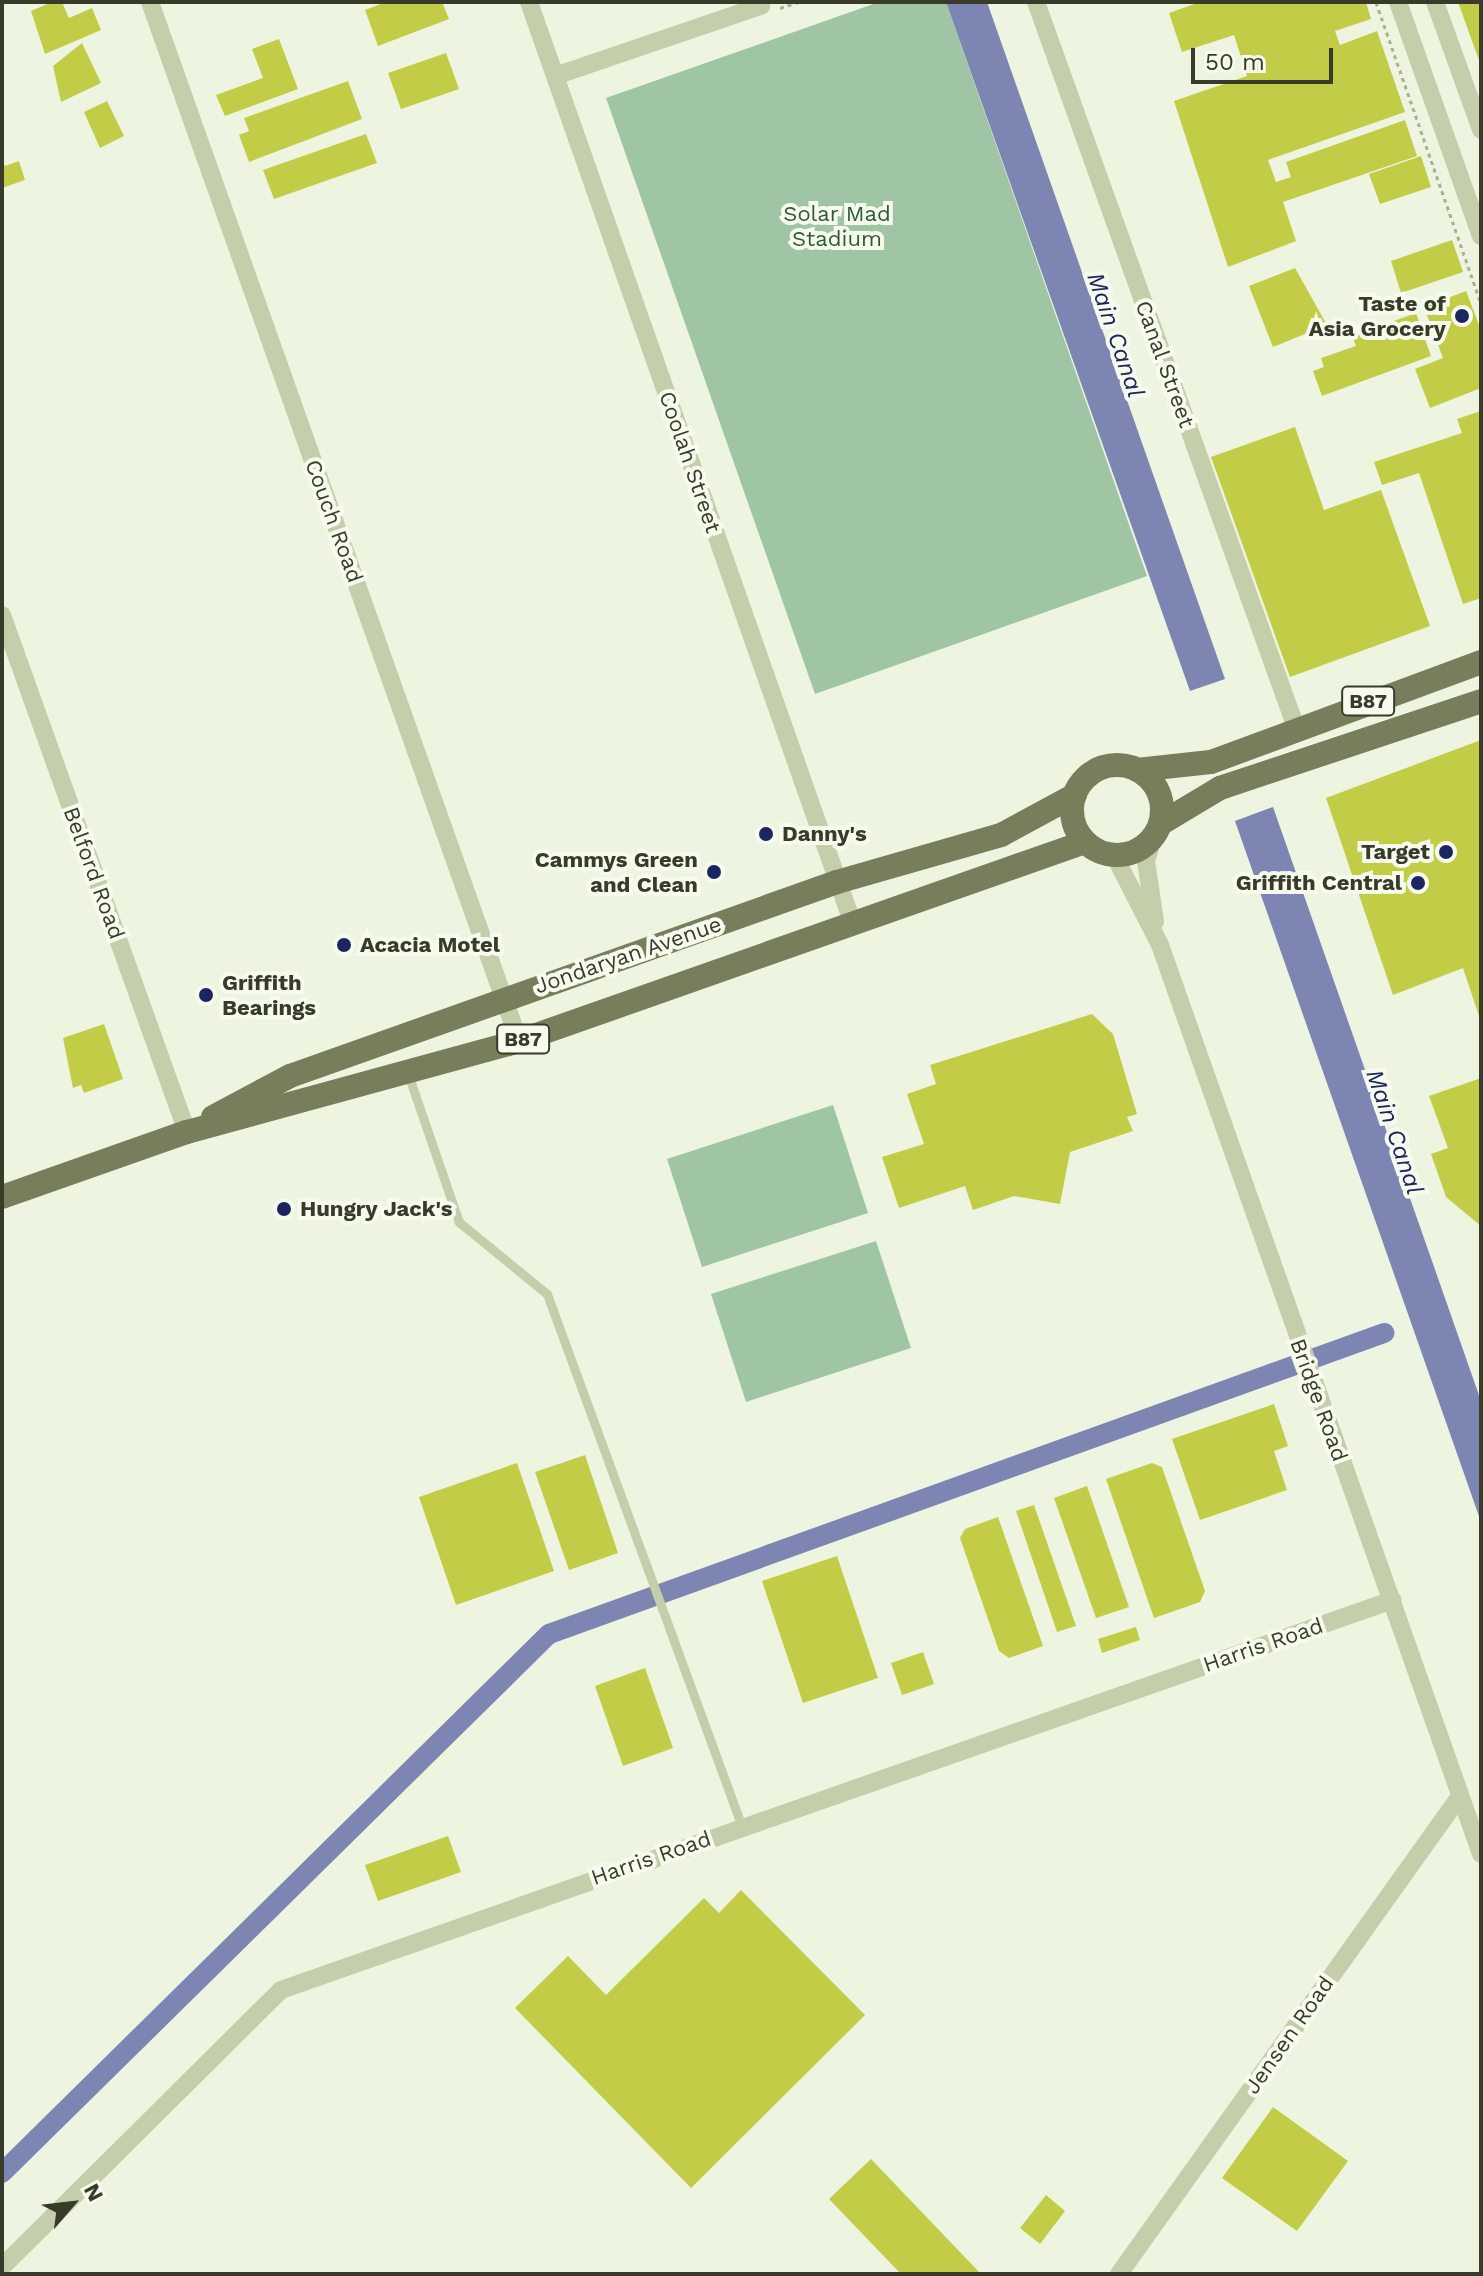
<!DOCTYPE html>
<style>
body{margin:0}
#map{position:relative;width:1483px;height:2276px;overflow:hidden;background:#edf5e0;font-family:"Work Sans",sans-serif}
div>[style]{position:absolute}
[style*='--x']{left:calc(var(--x)*1px);top:calc(var(--y)*1px);width:calc(var(--w)*1px);rotate:calc(var(--a)*1deg)}
.green>*{inset:0;background:#9fc5a5}
.water>*{inset:0;background:#7d85b3}
.canal>*{height:20px;margin:-10px;padding:0 10px;transform-origin:10px;border-radius:10px;background:#7d85b3}
.building>*{inset:0;background:#c3cc47}
.path>*{height:3px;margin-top:-1.5px;transform-origin:0;background:repeating-linear-gradient(90deg,#aab28f 0 4px,transparent 0 8px)}
.lane>*{height:9px;margin:-4.5px;padding:0 4.5px;transform-origin:4.5px;border-radius:4.5px;background:#c4ceab}
.street>*{height:18px;margin:-9px;padding:0 9px;transform-origin:9px;border-radius:9px;background:#c4ceab}
.primary>*{height:24px;margin:-12px;padding:0 12px;transform-origin:12px;border-radius:12px;background:#787e5b}
.primary>.ring{margin:-12px;padding:0;box-sizing:content-box;background:none;border:24px solid #787e5b;border-radius:50%}
.dots>*{width:22px;height:22px;translate:-50% -50%;box-sizing:border-box;border:4px solid #f6fbed;border-radius:50%}
span{translate:-50% -50%;white-space:nowrap;text-align:center;line-height:1.15;-webkit-text-stroke:8px #f6fbed;paint-order:stroke}
.shield-label span{padding:2px 6px;background:#f6fbed;border:2px solid;border-radius:6px;-webkit-text-stroke-width:0}
.shield-label{font-size:20px;color:#393b2a;font-weight:700}
.park-label{font-size:22px;color:#2d5b35}
.poi-label{font-size:22px;color:#393b2a;font-weight:700}
.right{translate:-100% -50%;text-align:right}
.left{translate:0 -50%;text-align:left}
.street-label{font-size:22px;color:#393b2a}
.water-label{font-size:24px;color:#1d2560;font-style:italic}
.frame{position:absolute;inset:0;border:4px solid #393b2a;pointer-events:none}
.north{position:absolute;left:32px;top:2164px;width:80px;height:80px;-webkit-text-stroke:6px #f6fbed;paint-order:stroke;rotate:62deg;font-size:22px;font-weight:700;line-height:32px;text-align:center;color:#393b2a}
.north::after{content:'';display:block;margin:auto;width:28px;height:36px;background:#393b2a;clip-path:polygon(50% 0,100% 100%,50% 72%,0 100%)}
.scale{position:absolute;left:1191px;top:48px;width:142px;height:36px;box-sizing:border-box;border:4px solid #393b2a;border-top:0;padding-left:10px;font-size:24px;line-height:28px;white-space:nowrap;color:#393b2a;-webkit-text-stroke:6px #f6fbed;paint-order:stroke}
</style>
<div id="map">
<div class="green">
<div style="clip-path:polygon(879px 2px,946px 2px,1147px 576px,815px 694px,606px 98px)"></div>
<div style="clip-path:polygon(833px 1105px,868px 1213px,702px 1267px,667px 1159px)"></div>
<div style="clip-path:polygon(876px 1241px,911px 1348px,746px 1402px,711px 1294px)"></div>
</div>
<div class="water">
<div style="clip-path:polygon(946px 2px,987px 2px,1225px 679px,1190px 691px)"></div>
<div style="clip-path:polygon(1273px 807px,1481px 1401px,1481px 1522px,1235px 821px)"></div>
</div>
<div class="canal">
<div style="--x:2;--y:2173;--w:768;--a:-44.58"></div>
<div style="--x:549;--y:1634;--w:888;--a:-19.82"></div>
</div>
<div class="building">
<div style="clip-path:polygon(52px 2px,62px 2px,69px 18px,92px 8px,101px 30px,45px 54px,31px 11px)"></div>
<div style="clip-path:polygon(386px 2px,442px 2px,449px 19px,378px 46px,365px 10px)"></div>
<div style="clip-path:polygon(1200px 2px,1366px 2px,1371px 19px,1335px 31px,1340px 45px,1377px 31px,1405px 112px,1268px 160px,1276px 182px,1291px 177px,1286px 162px,1405px 120px,1417px 156px,1283px 202px,1296px 241px,1228px 267px,1174px 101px,1247px 76px,1234px 35px,1182px 52px,1169px 13px)"></div>
<div style="clip-path:polygon(1458px 2px,1481px 2px,1481px 66px)"></div>
<div style="clip-path:polygon(279px 39px,298px 89px,225px 116px,216px 95px,263px 78px,252px 49px)"></div>
<div style="clip-path:polygon(82px 43px,101px 83px,61px 102px,53px 66px)"></div>
<div style="clip-path:polygon(446px 53px,459px 89px,401px 109px,388px 73px)"></div>
<div style="clip-path:polygon(348px 81px,362px 119px,249px 162px,239px 135px,249px 131px,244px 118px)"></div>
<div style="clip-path:polygon(107px 101px,124px 136px,100px 148px,84px 112px)"></div>
<div style="clip-path:polygon(366px 134px,377px 163px,274px 199px,263px 170px)"></div>
<div style="clip-path:polygon(1421px 156px,1431px 187px,1380px 204px,1369px 174px)"></div>
<div style="clip-path:polygon(2px 159px,5px 166px,19px 161px,25px 180px,2px 188px)"></div>
<div style="clip-path:polygon(1452px 240px,1463px 272px,1401px 293px,1391px 261px)"></div>
<div style="clip-path:polygon(1295px 268px,1327px 325px,1273px 347px,1249px 286px)"></div>
<div style="clip-path:polygon(1466px 291px,1481px 330px,1481px 388px,1430px 408px,1415px 369px,1443px 358px,1424px 307px)"></div>
<div style="clip-path:polygon(1416px 313px,1431px 356px,1322px 396px,1313px 371px,1324px 367px,1321px 358px,1356px 346px,1352px 336px)"></div>
<div style="clip-path:polygon(1481px 411px,1481px 598px,1463px 604px,1419px 473px,1382px 485px,1374px 462px,1462px 433px,1457px 419px)"></div>
<div style="clip-path:polygon(1295px 427px,1324px 510px,1381px 490px,1430px 626px,1290px 677px,1211px 457px)"></div>
<div style="clip-path:polygon(1481px 740px,1481px 1019px,1480px 1019px,1463px 968px,1393px 995px,1326px 798px)"></div>
<div style="clip-path:polygon(1092px 1014px,1113px 1034px,1137px 1114px,1127px 1117px,1133px 1131px,1070px 1152px,1060px 1204px,1014px 1196px,973px 1210px,965px 1186px,899px 1208px,882px 1157px,924px 1144px,907px 1094px,936px 1084px,930px 1065px)"></div>
<div style="clip-path:polygon(104px 1024px,123px 1079px,84px 1093px,81px 1085px,73px 1088px,63px 1038px)"></div>
<div style="clip-path:polygon(1481px 1078px,1481px 1226px,1446px 1197px,1431px 1154px,1448px 1148px,1429px 1096px)"></div>
<div style="clip-path:polygon(1274px 1404px,1288px 1446px,1274px 1451px,1287px 1490px,1200px 1520px,1172px 1439px)"></div>
<div style="clip-path:polygon(585px 1455px,618px 1553px,569px 1570px,535px 1472px)"></div>
<div style="clip-path:polygon(517px 1463px,554px 1571px,456px 1605px,419px 1497px)"></div>
<div style="clip-path:polygon(1152px 1463px,1162px 1467px,1205px 1591px,1200px 1602px,1154px 1618px,1106px 1479px)"></div>
<div style="clip-path:polygon(1087px 1486px,1129px 1607px,1096px 1618px,1054px 1498px)"></div>
<div style="clip-path:polygon(1034px 1505px,1076px 1626px,1057px 1632px,1016px 1511px)"></div>
<div style="clip-path:polygon(998px 1517px,1043px 1646px,1009px 1658px,999px 1651px,960px 1538px,965px 1529px)"></div>
<div style="clip-path:polygon(837px 1556px,878px 1678px,803px 1703px,762px 1581px)"></div>
<div style="clip-path:polygon(1136px 1627px,1140px 1640px,1102px 1653px,1098px 1639px)"></div>
<div style="clip-path:polygon(923px 1652px,934px 1684px,902px 1695px,891px 1663px)"></div>
<div style="clip-path:polygon(645px 1668px,673px 1748px,623px 1766px,595px 1686px)"></div>
<div style="clip-path:polygon(448px 1836px,461px 1872px,378px 1901px,365px 1865px)"></div>
<div style="clip-path:polygon(741px 1890px,865px 2015px,691px 2188px,515px 2008px,568px 1956px,606px 1995px,704px 1898px,719px 1913px)"></div>
<div style="clip-path:polygon(1273px 2107px,1348px 2161px,1297px 2231px,1222px 2178px)"></div>
<div style="clip-path:polygon(871px 2159px,981px 2274px,901px 2274px,829px 2199px)"></div>
<div style="clip-path:polygon(1046px 2195px,1065px 2211px,1040px 2244px,1020px 2228px)"></div>
</div>
<div class="path">
<div style="--x:1376;--y:2;--w:320;--a:70.8"></div>
<div style="--x:780;--y:8;--w:20;--a:-18"></div>
</div>
<div class="lane">
<div style="--x:408;--y:1074;--w:157;--a:71"></div>
<div style="--x:459;--y:1222;--w:114;--a:39.3"></div>
<div style="--x:547;--y:1294;--w:568;--a:69.9"></div>
</div>
<div class="street">
<div style="--x:150;--y:2;--w:1103;--a:70.45"></div>
<div style="--x:529;--y:2;--w:974;--a:70.64"></div>
<div style="--x:1036;--y:2;--w:768;--a:70.29"></div>
<div style="--x:1398;--y:2;--w:248;--a:70.5"></div>
<div style="--x:1435;--y:2;--w:136;--a:70.2"></div>
<div style="--x:555;--y:76;--w:218;--a:-18.8"></div>
<div style="--x:2;--y:615;--w:549;--a:70.31"></div>
<div style="--x:1153;--y:838;--w:24;--a:107"></div>
<div style="--x:1146;--y:861;--w:61;--a:81.5"></div>
<div style="--x:1114;--y:855;--w:101;--a:62.9"></div>
<div style="--x:1160;--y:945;--w:964;--a:70.55"></div>
<div style="--x:2;--y:2267;--w:393;--a:-44.8"></div>
<div style="--x:281;--y:1990;--w:1178;--a:-19.33"></div>
<div style="--x:1119;--y:2274;--w:587;--a:-54.5"></div>
</div>
<div class="primary">
<div class="ring" style="left:1072px;top:765px;width:66px;height:66px"></div>
<div style="--x:1137;--y:770;--w:74;--a:-6.2"></div>
<div style="--x:1211;--y:762;--w:288;--a:-20.3"></div>
<div style="--x:1160;--y:824;--w:70;--a:-31"></div>
<div style="--x:1220;--y:788;--w:275;--a:-18.4"></div>
<div style="--x:213;--y:1117;--w:87;--a:-28"></div>
<div style="--x:290;--y:1076;--w:580;--a:-19.53"></div>
<div style="--x:837;--y:882;--w:171;--a:-16"></div>
<div style="--x:1001;--y:835;--w:84;--a:-28.4"></div>
<div style="--x:2;--y:1197;--w:196;--a:-19.4"></div>
<div style="--x:187;--y:1132;--w:344;--a:-15.3"></div>
<div style="--x:519;--y:1041;--w:600;--a:-19.37"></div>
</div>
<div class="dots">
<div style="left:1462px;top:316px;background:#1d2560"></div>
<div style="left:766px;top:834px;background:#1d2560"></div>
<div style="left:1446px;top:852px;background:#1d2560"></div>
<div style="left:714px;top:872px;background:#1d2560"></div>
<div style="left:1418px;top:883px;background:#1d2560"></div>
<div style="left:344px;top:945px;background:#1d2560"></div>
<div style="left:206px;top:995px;background:#1d2560"></div>
<div style="left:284px;top:1209px;background:#1d2560"></div>
</div>
<div class="shield-label">
<span style="left:1368px;top:701px">B87</span>
<span style="left:523px;top:1039px">B87</span>
</div>
<div class="park-label">
<span style="left:837px;top:226px">Solar Mad<br>Stadium</span>
</div>
<div class="poi-label">
<span class="right" style="left:1446px;top:316px">Taste of<br>Asia Grocery</span>
<span class="left" style="left:782px;top:834px">Danny's</span>
<span class="right" style="left:1430px;top:852px">Target</span>
<span class="right" style="left:698px;top:872px">Cammys Green<br>and Clean</span>
<span class="right" style="left:1402px;top:883px">Griffith Central</span>
<span class="left" style="left:360px;top:945px">Acacia Motel</span>
<span class="left" style="left:222px;top:995px">Griffith<br>Bearings</span>
<span class="left" style="left:300px;top:1209px">Hungry Jack's</span>
</div>
<div class="street-label">
<span style="left:1165px;top:364px;rotate:70deg">Canal Street</span>
<span style="left:690px;top:462px;rotate:71deg">Coolah Street</span>
<span style="left:334px;top:521px;rotate:70deg">Couch Road</span>
<span style="left:94px;top:873px;rotate:70deg">Belford Road</span>
<span style="left:628px;top:955px;rotate:-19deg">Jondaryan Avenue</span>
<span style="left:1319px;top:1400px;rotate:70deg">Bridge Road</span>
<span style="left:1263px;top:1645px;rotate:-19deg">Harris Road</span>
<span style="left:651px;top:1858px;rotate:-19deg">Harris Road</span>
<span style="left:1289px;top:2035px;rotate:-55deg">Jensen Road</span>
</div>
<div class="water-label">
<span style="left:1115px;top:335px;rotate:71deg">Main Canal</span>
<span style="left:1394px;top:1132px;rotate:71deg">Main Canal</span>
</div>
<div class="frame"></div>
<div class="north">N</div>
<div class="scale">50 m</div>
</div>
